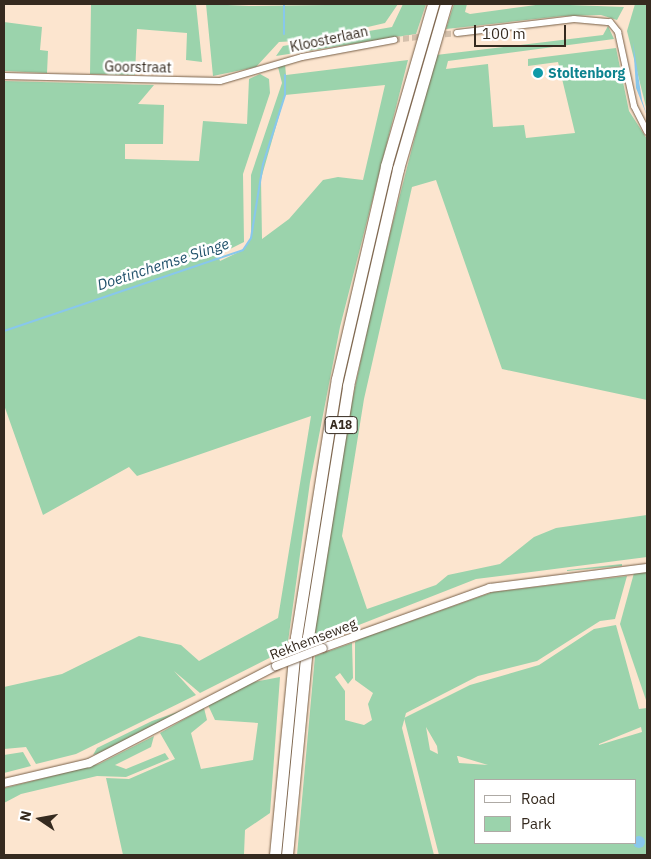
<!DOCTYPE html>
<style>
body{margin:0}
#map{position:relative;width:651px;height:859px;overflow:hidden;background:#fce5cf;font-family:"IBM Plex Sans",sans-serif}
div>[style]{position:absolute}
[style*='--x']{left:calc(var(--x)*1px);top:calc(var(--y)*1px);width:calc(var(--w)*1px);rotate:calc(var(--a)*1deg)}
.green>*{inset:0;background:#9bd3ac}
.water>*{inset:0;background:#88c7ec}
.round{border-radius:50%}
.stream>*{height:2px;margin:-1px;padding:0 1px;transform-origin:1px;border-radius:1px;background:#88c7ec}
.minor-tunnel>*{height:6px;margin-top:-3px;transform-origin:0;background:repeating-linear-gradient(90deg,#d4c0ac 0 6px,transparent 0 9px)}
.roads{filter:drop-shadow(0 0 1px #775f47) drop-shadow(0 0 1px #775f47)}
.minor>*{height:6px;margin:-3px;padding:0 3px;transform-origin:3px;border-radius:3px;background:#fff}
.tertiary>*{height:8px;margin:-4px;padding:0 4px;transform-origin:4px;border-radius:4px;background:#fff}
.motorway>*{height:11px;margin:-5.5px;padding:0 5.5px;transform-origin:5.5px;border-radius:5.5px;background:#fff}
.bridges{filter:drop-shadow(0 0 1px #775f47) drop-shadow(0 0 1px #775f47)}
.tertiary-bridge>*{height:8px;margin:-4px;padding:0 4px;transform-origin:4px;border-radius:4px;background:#fff}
.dots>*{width:14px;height:14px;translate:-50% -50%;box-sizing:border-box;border:2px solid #fff;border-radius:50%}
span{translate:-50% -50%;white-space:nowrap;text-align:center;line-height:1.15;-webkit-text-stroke:5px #fff;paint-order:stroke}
.shield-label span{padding:1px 4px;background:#fff;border:1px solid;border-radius:4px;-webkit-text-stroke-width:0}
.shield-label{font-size:12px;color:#352a1f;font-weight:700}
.street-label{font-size:14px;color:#352a1f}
.culture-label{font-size:14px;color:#0d838f;font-weight:700}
.left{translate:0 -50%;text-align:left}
.water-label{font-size:15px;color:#20516b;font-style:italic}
.frame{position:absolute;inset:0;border:5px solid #352a1f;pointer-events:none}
.legend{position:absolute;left:474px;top:779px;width:162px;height:65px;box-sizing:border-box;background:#fff;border:1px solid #aeaaa5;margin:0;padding:6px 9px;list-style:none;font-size:15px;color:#352a1f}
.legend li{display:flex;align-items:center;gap:10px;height:25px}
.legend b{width:25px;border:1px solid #aeaaa5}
.north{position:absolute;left:15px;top:794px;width:50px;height:50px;-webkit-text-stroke:4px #fff;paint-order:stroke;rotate:282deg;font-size:14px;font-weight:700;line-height:20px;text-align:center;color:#352a1f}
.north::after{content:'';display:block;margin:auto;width:18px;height:22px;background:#352a1f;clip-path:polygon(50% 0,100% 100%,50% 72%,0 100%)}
.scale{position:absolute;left:474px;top:25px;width:92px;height:22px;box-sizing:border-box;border:2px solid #352a1f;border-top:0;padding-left:6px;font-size:15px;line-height:18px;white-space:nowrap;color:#352a1f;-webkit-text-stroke:4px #fff;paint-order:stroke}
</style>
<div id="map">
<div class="green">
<div style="clip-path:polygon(91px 4px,196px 4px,202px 62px,186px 60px,187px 33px,137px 29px,135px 75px,90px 74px)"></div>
<div style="clip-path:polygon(206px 4px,249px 6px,398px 4px,385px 23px,312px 40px,279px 42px,256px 67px,213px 76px)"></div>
<div style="clip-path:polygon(403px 4px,426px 4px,416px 34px,276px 56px,283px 46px,392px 27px)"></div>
<div style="clip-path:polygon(454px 4px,467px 4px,465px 12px,470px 14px,543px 4px,624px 7px,617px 20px,601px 15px,563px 16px,446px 29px)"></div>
<div style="clip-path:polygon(635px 4px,647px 4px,647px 111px,627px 31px)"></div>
<div style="clip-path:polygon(4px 22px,42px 27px,40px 50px,48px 51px,47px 73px,4px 71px)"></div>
<div style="clip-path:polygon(608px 26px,614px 39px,448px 61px,446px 69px,488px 64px,493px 127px,524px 125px,526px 138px,575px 133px,558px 62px,528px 66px,528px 59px,616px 48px,629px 111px,647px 139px,647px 400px,502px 369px,436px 180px,412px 187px,364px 399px,342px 536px,367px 609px,436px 585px,448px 575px,500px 564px,534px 537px,556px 528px,647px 515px,647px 557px,476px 579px,313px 643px,348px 421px,376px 288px,436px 55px,603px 35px)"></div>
<div style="clip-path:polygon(evenodd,408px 60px,340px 327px,310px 482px,287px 649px,200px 693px,174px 671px,196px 695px,76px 754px,36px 764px,26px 747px,4px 749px,4px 687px,62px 674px,139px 636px,181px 645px,199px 661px,278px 618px,311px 416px,137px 476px,129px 467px,43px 515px,4px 405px,4px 81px,154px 85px,138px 104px,164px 105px,163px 144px,125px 144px,125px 159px,199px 161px,203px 121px,247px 124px,249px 79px,260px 74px,269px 79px,270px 93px,243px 174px,244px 242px,218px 255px,220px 261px,243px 250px,251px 238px,251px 175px,282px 83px,278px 67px,285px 64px,286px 75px,408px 60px,385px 85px,363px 180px,338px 177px,323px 180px,289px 219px,262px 239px,261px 179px,285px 95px,385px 85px)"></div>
<div style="clip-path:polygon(622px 564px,622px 566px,567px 571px,567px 570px)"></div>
<div style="clip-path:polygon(647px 568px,647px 703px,620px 624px,634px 573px)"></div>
<div style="clip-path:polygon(627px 576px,615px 619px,600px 621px,537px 661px,478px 676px,406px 713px,402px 728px,434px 855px,297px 855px,315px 656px,352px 643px,353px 678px,348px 684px,340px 673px,335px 677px,345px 691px,345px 720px,364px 725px,372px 720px,368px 704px,373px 693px,355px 680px,355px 642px,360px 639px,493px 592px)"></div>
<div style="clip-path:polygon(evenodd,616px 625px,639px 709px,647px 708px,647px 855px,439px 855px,404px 718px,470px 685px,539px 665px,594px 629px,616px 625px,426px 727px,437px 746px,438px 754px,430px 750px,426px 727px,616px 625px,641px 727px,642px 732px,599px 745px,599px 744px,641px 727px,616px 625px,457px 756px,458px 756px,488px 765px,459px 763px,457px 756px,616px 625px,475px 780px,635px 780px,635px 843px,475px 843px,475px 780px)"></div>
<div style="clip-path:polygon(280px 677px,270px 813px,245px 830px,244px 854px,248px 855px,123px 855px,106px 778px,129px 779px,175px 759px,160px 733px,204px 708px,207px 720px,191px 733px,201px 769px,253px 760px,258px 723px,215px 720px,208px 705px,239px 685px)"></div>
<div style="clip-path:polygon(183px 710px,114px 748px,93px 755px,97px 748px,152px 721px)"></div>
<div style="clip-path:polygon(154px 736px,151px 747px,115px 765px,126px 769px,165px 753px,169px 759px,126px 777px,97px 776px,21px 794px,4px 803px,5px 788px,99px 764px)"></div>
<div style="clip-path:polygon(23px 752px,31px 766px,4px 773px,4px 755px)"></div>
</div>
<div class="water">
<div style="clip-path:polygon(633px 42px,642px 100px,647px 116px,636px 88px)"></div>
<div class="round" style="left:633px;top:836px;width:12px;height:12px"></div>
</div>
<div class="stream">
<div style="--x:284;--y:34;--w:30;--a:-90"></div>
<div style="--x:4;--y:331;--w:252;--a:-18.7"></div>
<div style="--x:243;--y:250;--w:14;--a:-56"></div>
<div style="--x:251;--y:238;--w:75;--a:-80.8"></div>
<div style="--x:263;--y:164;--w:72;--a:-72.3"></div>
<div style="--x:285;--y:95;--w:20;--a:-90"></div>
</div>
<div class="minor-tunnel">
<div style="--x:436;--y:35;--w:21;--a:-5"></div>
<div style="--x:394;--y:40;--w:32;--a:-7"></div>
</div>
<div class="roads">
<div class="minor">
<div style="--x:457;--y:33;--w:118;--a:-6.8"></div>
<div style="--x:574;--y:19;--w:36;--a:5"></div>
<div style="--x:610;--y:22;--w:13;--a:51"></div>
<div style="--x:618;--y:32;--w:76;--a:77.8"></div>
<div style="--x:634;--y:106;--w:29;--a:63"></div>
<div style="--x:4;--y:76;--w:216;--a:1.3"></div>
<div style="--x:220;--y:81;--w:85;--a:-16.3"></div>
<div style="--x:302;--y:57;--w:94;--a:-10.5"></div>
</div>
<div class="tertiary">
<div style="--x:323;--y:648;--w:177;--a:-19.8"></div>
<div style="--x:490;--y:588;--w:158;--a:-7.3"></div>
<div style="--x:4;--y:783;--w:87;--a:-13.2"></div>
<div style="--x:89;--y:763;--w:211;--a:-27.4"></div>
</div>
<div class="motorway">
<div style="--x:275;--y:855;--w:219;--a:-84.5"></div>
<div style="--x:296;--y:637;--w:261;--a:-81"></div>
<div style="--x:337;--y:379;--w:219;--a:-77"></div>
<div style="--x:386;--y:166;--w:169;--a:-73.8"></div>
<div style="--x:287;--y:855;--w:219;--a:-84.5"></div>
<div style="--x:308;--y:637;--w:254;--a:-80.9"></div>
<div style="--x:348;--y:386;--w:223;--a:-77"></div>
<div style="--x:398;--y:169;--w:172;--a:-73.8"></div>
</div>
</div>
<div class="bridges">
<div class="tertiary-bridge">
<div style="--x:276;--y:666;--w:50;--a:-21"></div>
</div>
</div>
<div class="dots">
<div style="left:538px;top:73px;background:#0f9aa8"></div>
</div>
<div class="shield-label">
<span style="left:341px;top:425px">A18</span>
</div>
<div class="street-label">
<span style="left:329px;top:39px;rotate:-12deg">Kloosterlaan</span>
<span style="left:138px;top:67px;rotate:1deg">Goorstraat</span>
<span style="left:313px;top:639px;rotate:-21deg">Rekhemseweg</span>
</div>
<div class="culture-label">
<span class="left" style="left:548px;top:73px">Stoltenborg</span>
</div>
<div class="water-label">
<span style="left:163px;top:264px;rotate:-18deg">Doetinchemse Slinge</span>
</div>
<div class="frame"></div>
<ul class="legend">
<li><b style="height:6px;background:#fff"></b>Road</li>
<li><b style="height:14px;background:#9bd3ac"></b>Park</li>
</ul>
<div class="north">N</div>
<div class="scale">100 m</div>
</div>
